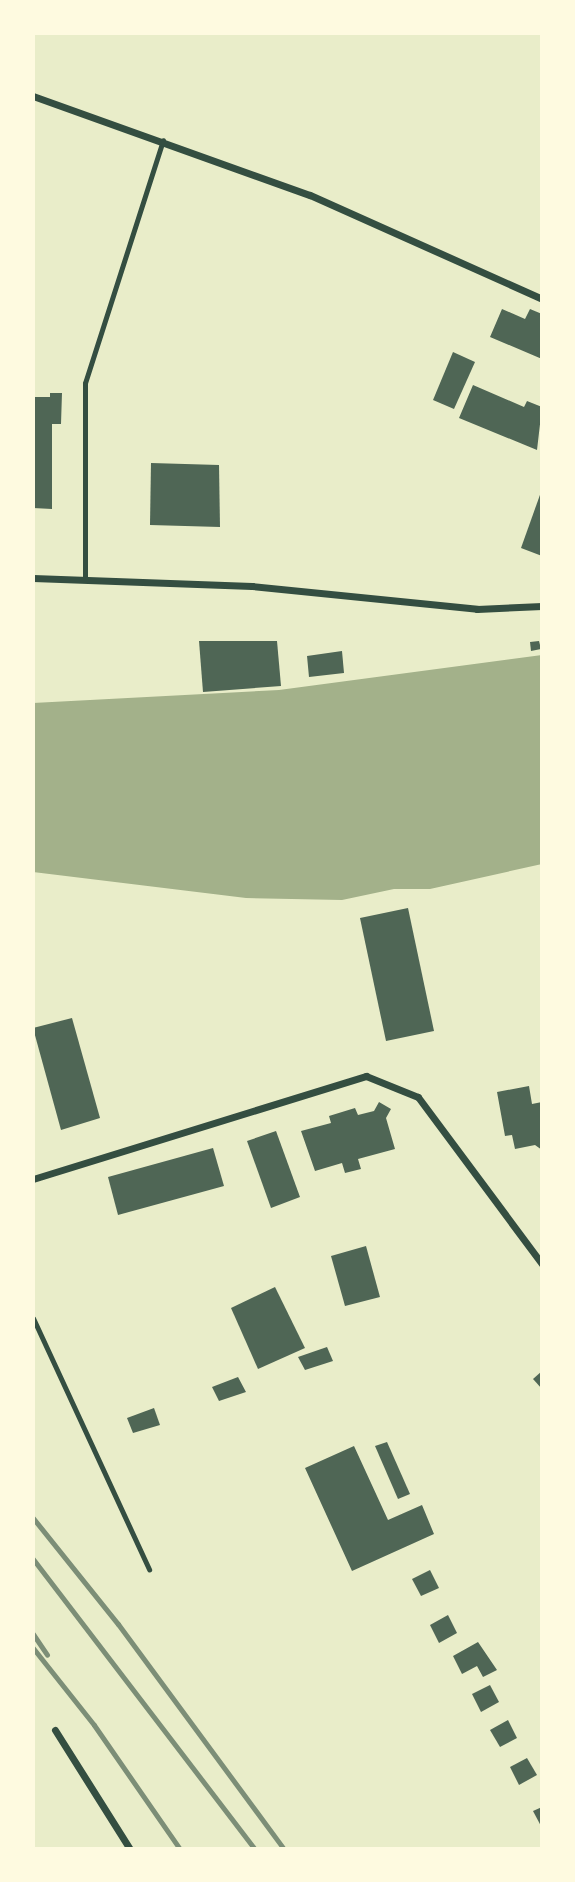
<!DOCTYPE html>
<style>
body{margin:0}
#map{position:relative;width:575px;height:1882px;overflow:hidden;background:#e9edc9;font-family:"Fira Sans",sans-serif}
div>[style]{position:absolute}
[style*='--x']{left:calc(var(--x)*1px);top:calc(var(--y)*1px);width:calc(var(--w)*1px);rotate:calc(var(--a)*1deg)}
.water>*{inset:0;background:#a3b18a}
.building>*{inset:0;background:#4f6655}
.service>*{height:5px;margin:-2.5px;padding:0 2.5px;transform-origin:2.5px;border-radius:2.5px;background:#344e41}
.minor>*{height:7px;margin:-3.5px;padding:0 3.5px;transform-origin:3.5px;border-radius:3.5px;background:#344e41}
.rail>*{height:5px;margin:-2.5px;padding:0 2.5px;transform-origin:2.5px;border-radius:2.5px;background:#7c8e77}
span{translate:-50% -50%;white-space:nowrap;text-align:center;line-height:1.15;-webkit-text-stroke:7px #fefae0;paint-order:stroke}
.frame{position:absolute;inset:0;border:35px solid #fefae0;pointer-events:none}
</style>
<div id="map">
<div class="water">
<div style="clip-path:polygon(542px 655px,542px 864px,430px 889px,394px 889px,342px 900px,246px 898px,33px 872px,33px 703px,279px 690px)"></div>
</div>
<div class="building">
<div style="clip-path:polygon(502px 309px,525px 319px,530px 309px,542px 314px,542px 359px,490px 337px)"></div>
<div style="clip-path:polygon(453px 352px,475px 362px,454px 409px,433px 400px)"></div>
<div style="clip-path:polygon(473px 385px,524px 407px,527px 401px,542px 407px,537px 450px,459px 418px)"></div>
<div style="clip-path:polygon(50px 393px,62px 393px,61px 424px,52px 424px,52px 509px,33px 508px,33px 397px,50px 397px)"></div>
<div style="clip-path:polygon(151px 463px,219px 465px,220px 527px,150px 525px)"></div>
<div style="clip-path:polygon(541px 492px,542px 492px,542px 556px,521px 548px)"></div>
<div style="clip-path:polygon(199px 641px,277px 641px,281px 686px,203px 692px)"></div>
<div style="clip-path:polygon(539px 641px,541px 649px,531px 651px,530px 642px)"></div>
<div style="clip-path:polygon(342px 651px,344px 673px,309px 677px,307px 656px)"></div>
<div style="clip-path:polygon(408px 908px,434px 1031px,386px 1041px,360px 918px)"></div>
<div style="clip-path:polygon(72px 1018px,100px 1118px,61px 1130px,33px 1028px)"></div>
<div style="clip-path:polygon(529px 1086px,532px 1104px,542px 1102px,542px 1150px,535px 1145px,515px 1149px,512px 1135px,505px 1136px,497px 1092px)"></div>
<div style="clip-path:polygon(379px 1102px,391px 1109px,386px 1118px,395px 1149px,358px 1159px,361px 1169px,345px 1173px,342px 1163px,315px 1171px,301px 1131px,331px 1123px,329px 1116px,355px 1108px,358px 1115px,374px 1111px)"></div>
<div style="clip-path:polygon(276px 1131px,300px 1197px,271px 1208px,247px 1141px)"></div>
<div style="clip-path:polygon(213px 1148px,224px 1186px,118px 1215px,108px 1177px)"></div>
<div style="clip-path:polygon(366px 1246px,380px 1297px,345px 1306px,331px 1256px)"></div>
<div style="clip-path:polygon(275px 1287px,305px 1348px,258px 1369px,231px 1308px)"></div>
<div style="clip-path:polygon(327px 1347px,333px 1361px,305px 1370px,298px 1357px)"></div>
<div style="clip-path:polygon(542px 1371px,542px 1389px,533px 1379px)"></div>
<div style="clip-path:polygon(238px 1377px,246px 1392px,219px 1401px,212px 1387px)"></div>
<div style="clip-path:polygon(154px 1408px,160px 1425px,133px 1433px,127px 1418px)"></div>
<div style="clip-path:polygon(387px 1442px,410px 1494px,398px 1499px,375px 1446px)"></div>
<div style="clip-path:polygon(354px 1446px,388px 1520px,422px 1505px,434px 1534px,352px 1571px,305px 1468px)"></div>
<div style="clip-path:polygon(430px 1570px,439px 1588px,421px 1596px,412px 1579px)"></div>
<div style="clip-path:polygon(448px 1615px,457px 1633px,439px 1643px,430px 1625px)"></div>
<div style="clip-path:polygon(478px 1642px,497px 1670px,483px 1677px,477px 1666px,462px 1674px,453px 1656px)"></div>
<div style="clip-path:polygon(490px 1685px,499px 1702px,481px 1712px,472px 1694px)"></div>
<div style="clip-path:polygon(508px 1720px,517px 1738px,500px 1747px,490px 1730px)"></div>
<div style="clip-path:polygon(527px 1758px,537px 1775px,519px 1785px,510px 1767px)"></div>
<div style="clip-path:polygon(542px 1807px,542px 1828px,533px 1811px)"></div>
</div>
<div class="service">
<div style="--x:85;--y:579;--w:196;--a:-90"></div>
<div style="--x:85;--y:383;--w:255;--a:-72.2"></div>
<div style="--x:33;--y:1318;--w:277;--a:65.2"></div>
</div>
<div class="minor">
<div style="--x:33;--y:96;--w:294;--a:19.7"></div>
<div style="--x:310;--y:195;--w:254;--a:24.1"></div>
<div style="--x:33;--y:578;--w:219;--a:2.1"></div>
<div style="--x:252;--y:586;--w:226;--a:5.8"></div>
<div style="--x:477;--y:609;--w:65;--a:-2.6"></div>
<div style="--x:33;--y:1179;--w:349;--a:-17.2"></div>
<div style="--x:366;--y:1076;--w:56;--a:22"></div>
<div style="--x:418;--y:1097;--w:208;--a:53.4"></div>
<div style="--x:55;--y:1730;--w:141;--a:57.8"></div>
</div>
<div class="rail">
<div style="--x:33;--y:1518;--w:136;--a:51.3"></div>
<div style="--x:118;--y:1624;--w:280;--a:53.6"></div>
<div style="--x:33;--y:1559;--w:365;--a:52.6"></div>
<div style="--x:33;--y:1634;--w:25;--a:56"></div>
<div style="--x:33;--y:1648;--w:98;--a:51.6"></div>
<div style="--x:94;--y:1725;--w:151;--a:55.3"></div>
</div>
<div class="frame"></div>
</div>
